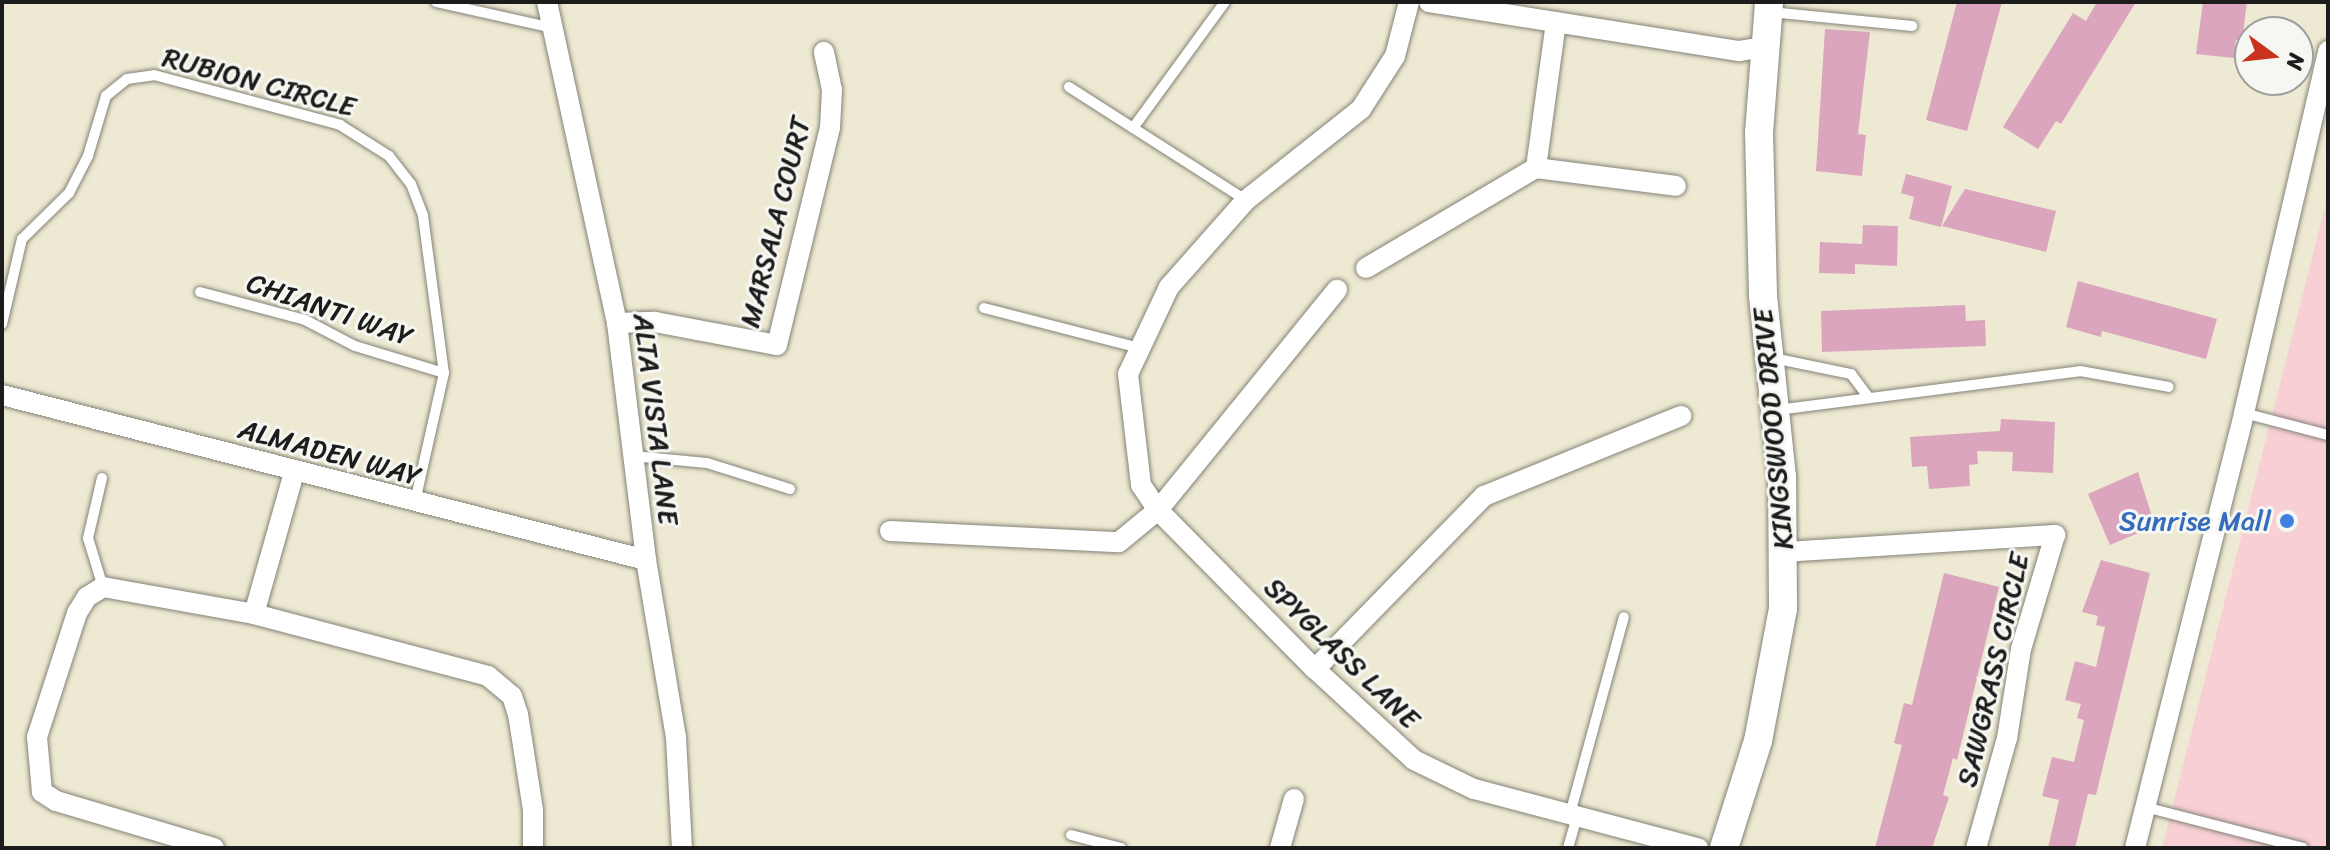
<!DOCTYPE html>
<style>
body{margin:0}
#map{position:relative;width:2330px;height:850px;overflow:hidden;background:#ede9d2;font-family:Sriracha,sans-serif}
div>[style]{position:absolute}
[style*='--x']{left:calc(var(--x)*1px);top:calc(var(--y)*1px);width:calc(var(--w)*1px);rotate:calc(var(--a)*1deg)}
.built>*{inset:0;background:#f7cfd4}
.building>*{inset:0;background:#dba5be}
.roads{filter:drop-shadow(0 0 2px #848277) drop-shadow(0 0 2px #848277)}
.lane>*{height:10px;margin:-5px;padding:0 5px;transform-origin:5px;border-radius:5px;background:#fff}
.street>*{height:20px;margin:-10px;padding:0 10px;transform-origin:10px;border-radius:10px;background:#fff}
.secondary>*{height:28px;margin:-14px;padding:0 14px;transform-origin:14px;border-radius:14px;background:#fff}
.dots>*{width:22px;height:22px;translate:-50% -50%;box-sizing:border-box;border:4px solid #f6f6f2;border-radius:50%}
span{translate:-50% -50%;white-space:nowrap;text-align:center;line-height:1.15;-webkit-text-stroke:6px #f6f6f2;paint-order:stroke}
.street-label{font-size:28px;color:#1c1c1c}
.shop-label{font-size:28px;color:#366cbe}
.right{translate:-100% -50%;text-align:right}
.frame{position:absolute;inset:0;border:4px solid #1c1c1c;pointer-events:none}
.north{position:absolute;left:2234px;top:16px;width:80px;height:80px;box-sizing:border-box;background:#f6f6f2;border:2px solid #9f9f9c;border-radius:50%;rotate:105deg;font-size:22px;font-weight:700;line-height:32px;text-align:center;color:#1c1c1c}
.north::after{content:'';display:block;margin:auto;width:28px;height:36px;background:#c8321e;clip-path:polygon(50% 0,100% 100%,50% 72%,0 100%)}
</style>
<div id="map">
<div class="built">
<div style="clip-path:polygon(2328px 195px,2328px 848px,2162px 848px)"></div>
</div>
<div class="building">
<div style="clip-path:polygon(1957px 2px,2002px 2px,1967px 131px,1926px 120px)"></div>
<div style="clip-path:polygon(2097px 2px,2136px 2px,2061px 124px,2056px 121px,2038px 149px,2003px 127px,2073px 13px,2086px 21px)"></div>
<div style="clip-path:polygon(2203px 2px,2247px 2px,2242px 41px,2236px 40px,2234px 58px,2196px 54px)"></div>
<div style="clip-path:polygon(1825px 29px,1870px 32px,1858px 134px,1866px 135px,1862px 176px,1816px 171px)"></div>
<div style="clip-path:polygon(1906px 174px,1952px 186px,1941px 227px,1909px 219px,1914px 197px,1901px 193px)"></div>
<div style="clip-path:polygon(1965px 189px,2056px 211px,2046px 252px,1942px 226px)"></div>
<div style="clip-path:polygon(1863px 225px,1898px 226px,1897px 266px,1855px 264px,1855px 274px,1819px 273px,1820px 242px,1862px 244px)"></div>
<div style="clip-path:polygon(2078px 281px,2217px 319px,2206px 359px,2102px 331px,2101px 337px,2066px 327px)"></div>
<div style="clip-path:polygon(1965px 305px,1966px 321px,1985px 320px,1986px 346px,1822px 352px,1821px 311px)"></div>
<div style="clip-path:polygon(2001px 419px,2055px 422px,2053px 473px,2012px 471px,2013px 452px,1977px 451px,1978px 464px,1969px 465px,1970px 486px,1929px 489px,1927px 466px,1912px 467px,1910px 437px,2000px 431px)"></div>
<div style="clip-path:polygon(2138px 472px,2155px 526px,2110px 545px,2088px 494px)"></div>
<div style="clip-path:polygon(2101px 560px,2150px 573px,2096px 795px,2088px 794px,2075px 848px,2048px 848px,2059px 800px,2042px 796px,2052px 757px,2074px 762px,2084px 720px,2077px 718px,2081px 704px,2065px 700px,2075px 661px,2096px 667px,2105px 627px,2096px 625px,2098px 616px,2082px 612px)"></div>
<div style="clip-path:polygon(1944px 573px,1999px 587px,1957px 760px,1953px 758px,1943px 795px,1949px 797px,1932px 848px,1875px 848px,1902px 745px,1894px 743px,1904px 703px,1912px 705px)"></div>
</div>
<div class="roads">
<div class="lane">
<div style="--x:436;--y:2;--w:120;--a:12.5"></div>
<div style="--x:1770;--y:12;--w:143;--a:5.6"></div>
<div style="--x:1069;--y:87;--w:210;--a:32.6"></div>
<div style="--x:1133;--y:128;--w:156;--a:-53.9"></div>
<div style="--x:200;--y:292;--w:109;--a:14.9"></div>
<div style="--x:305;--y:320;--w:56;--a:27.5"></div>
<div style="--x:355;--y:346;--w:93;--a:16.9"></div>
<div style="--x:984;--y:308;--w:161;--a:14.4"></div>
<div style="--x:2;--y:324;--w:87;--a:-76.8"></div>
<div style="--x:22;--y:239;--w:66;--a:-44.4"></div>
<div style="--x:69;--y:193;--w:42;--a:-62.8"></div>
<div style="--x:88;--y:156;--w:63;--a:-73.3"></div>
<div style="--x:106;--y:96;--w:27;--a:-39"></div>
<div style="--x:127;--y:79;--w:27;--a:-8"></div>
<div style="--x:154;--y:75;--w:193;--a:15"></div>
<div style="--x:340;--y:125;--w:58;--a:32.3"></div>
<div style="--x:389;--y:156;--w:36;--a:52"></div>
<div style="--x:411;--y:184;--w:34;--a:69"></div>
<div style="--x:423;--y:216;--w:158;--a:82.4"></div>
<div style="--x:444;--y:373;--w:132;--a:102.7"></div>
<div style="--x:1773;--y:358;--w:80;--a:11.6"></div>
<div style="--x:1851;--y:374;--w:30;--a:53"></div>
<div style="--x:1777;--y:410;--w:305;--a:-7.3"></div>
<div style="--x:2080;--y:371;--w:90;--a:10.2"></div>
<div style="--x:2244;--y:413;--w:87;--a:14.7"></div>
<div style="--x:633;--y:456;--w:74;--a:5.4"></div>
<div style="--x:707;--y:463;--w:87;--a:17.4"></div>
<div style="--x:102;--y:478;--w:62;--a:103.1"></div>
<div style="--x:88;--y:538;--w:51;--a:73"></div>
<div style="--x:2145;--y:807;--w:163;--a:14.5"></div>
<div style="--x:1570;--y:814;--w:204;--a:-74.7"></div>
<div style="--x:1071;--y:835;--w:52;--a:14.6"></div>
<div style="--x:1568;--y:848;--w:33;--a:-74"></div>
</div>
<div class="street">
<div style="--x:547;--y:2;--w:329;--a:77.7"></div>
<div style="--x:617;--y:323;--w:239;--a:83"></div>
<div style="--x:646;--y:560;--w:181;--a:80.4"></div>
<div style="--x:676;--y:738;--w:110;--a:86.9"></div>
<div style="--x:1409;--y:2;--w:56;--a:104.5"></div>
<div style="--x:1395;--y:56;--w:63;--a:122.7"></div>
<div style="--x:1361;--y:109;--w:147;--a:141.6"></div>
<div style="--x:1246;--y:200;--w:116;--a:131.5"></div>
<div style="--x:1169;--y:287;--w:96;--a:115.2"></div>
<div style="--x:1128;--y:374;--w:112;--a:83.3"></div>
<div style="--x:1141;--y:485;--w:30;--a:56"></div>
<div style="--x:1158;--y:510;--w:223;--a:45.4"></div>
<div style="--x:1315;--y:669;--w:134;--a:42.6"></div>
<div style="--x:1414;--y:760;--w:67;--a:25.8"></div>
<div style="--x:1474;--y:789;--w:232;--a:14.8"></div>
<div style="--x:1429;--y:2;--w:314;--a:9"></div>
<div style="--x:1739;--y:51;--w:25;--a:-9"></div>
<div style="--x:1536;--y:168;--w:147;--a:-82.2"></div>
<div style="--x:1366;--y:268;--w:197;--a:-30.5"></div>
<div style="--x:1536;--y:168;--w:141;--a:7.3"></div>
<div style="--x:617;--y:323;--w:38;--a:-2"></div>
<div style="--x:655;--y:322;--w:124;--a:10.7"></div>
<div style="--x:777;--y:345;--w:223;--a:-76.3"></div>
<div style="--x:830;--y:128;--w:38;--a:-87"></div>
<div style="--x:832;--y:90;--w:39;--a:-102"></div>
<div style="--x:2;--y:395;--w:665;--a:14.37"></div>
<div style="--x:890;--y:531;--w:229;--a:2.8"></div>
<div style="--x:1119;--y:542;--w:50;--a:-39.4"></div>
<div style="--x:1158;--y:510;--w:284;--a:-50.9"></div>
<div style="--x:1784;--y:552;--w:272;--a:-3.6"></div>
<div style="--x:2055;--y:535;--w:119;--a:106.6"></div>
<div style="--x:2021;--y:649;--w:90;--a:98.9"></div>
<div style="--x:2007;--y:738;--w:114;--a:105.7"></div>
<div style="--x:254;--y:614;--w:147;--a:-74.2"></div>
<div style="--x:1315;--y:669;--w:242;--a:-45.7"></div>
<div style="--x:1484;--y:496;--w:213;--a:-22.1"></div>
<div style="--x:214;--y:848;--w:165;--a:-163.4"></div>
<div style="--x:56;--y:801;--w:17;--a:-147"></div>
<div style="--x:42;--y:792;--w:55;--a:-95.2"></div>
<div style="--x:37;--y:737;--w:130;--a:-72.1"></div>
<div style="--x:77;--y:613;--w:19;--a:-58"></div>
<div style="--x:87;--y:597;--w:19;--a:-32"></div>
<div style="--x:103;--y:587;--w:153;--a:10.1"></div>
<div style="--x:254;--y:614;--w:242;--a:14.8"></div>
<div style="--x:488;--y:676;--w:31;--a:40"></div>
<div style="--x:512;--y:696;--w:19;--a:72"></div>
<div style="--x:518;--y:714;--w:97;--a:81.1"></div>
<div style="--x:533;--y:810;--w:38;--a:90"></div>
<div style="--x:1280;--y:848;--w:51;--a:-74.1"></div>
<div style="--x:2135;--y:848;--w:448;--a:-75.9"></div>
<div style="--x:2244;--y:413;--w:372;--a:-76.9"></div>
</div>
<div class="secondary">
<div style="--x:1724;--y:848;--w:112;--a:-72.4"></div>
<div style="--x:1758;--y:741;--w:134;--a:-79.3"></div>
<div style="--x:1783;--y:609;--w:132;--a:-90.4"></div>
<div style="--x:1782;--y:477;--w:183;--a:-96"></div>
<div style="--x:1763;--y:295;--w:162;--a:-91.4"></div>
<div style="--x:1759;--y:133;--w:131;--a:-85.6"></div>
</div>
</div>
<div class="dots">
<div style="left:2287px;top:521px;background:#3f7fe0"></div>
</div>
<div class="street-label">
<span style="left:259px;top:82px;rotate:15deg">RUBION CIRCLE</span>
<span style="left:775px;top:222px;rotate:-76deg">MARSALA COURT</span>
<span style="left:330px;top:310px;rotate:19deg">CHIANTI WAY</span>
<span style="left:656px;top:419px;rotate:83deg">ALTA VISTA LANE</span>
<span style="left:1773px;top:429px;rotate:-95deg">KINGSWOOD DRIVE</span>
<span style="left:330px;top:453px;rotate:15deg">ALMADEN WAY</span>
<span style="left:1342px;top:653px;rotate:44deg">SPYGLASS LANE</span>
<span style="left:1993px;top:670px;rotate:-77deg">SAWGRASS CIRCLE</span>
</div>
<div class="shop-label">
<span class="right" style="left:2271px;top:521px">Sunrise Mall</span>
</div>
<div class="frame"></div>
<div class="north">N</div>
</div>
